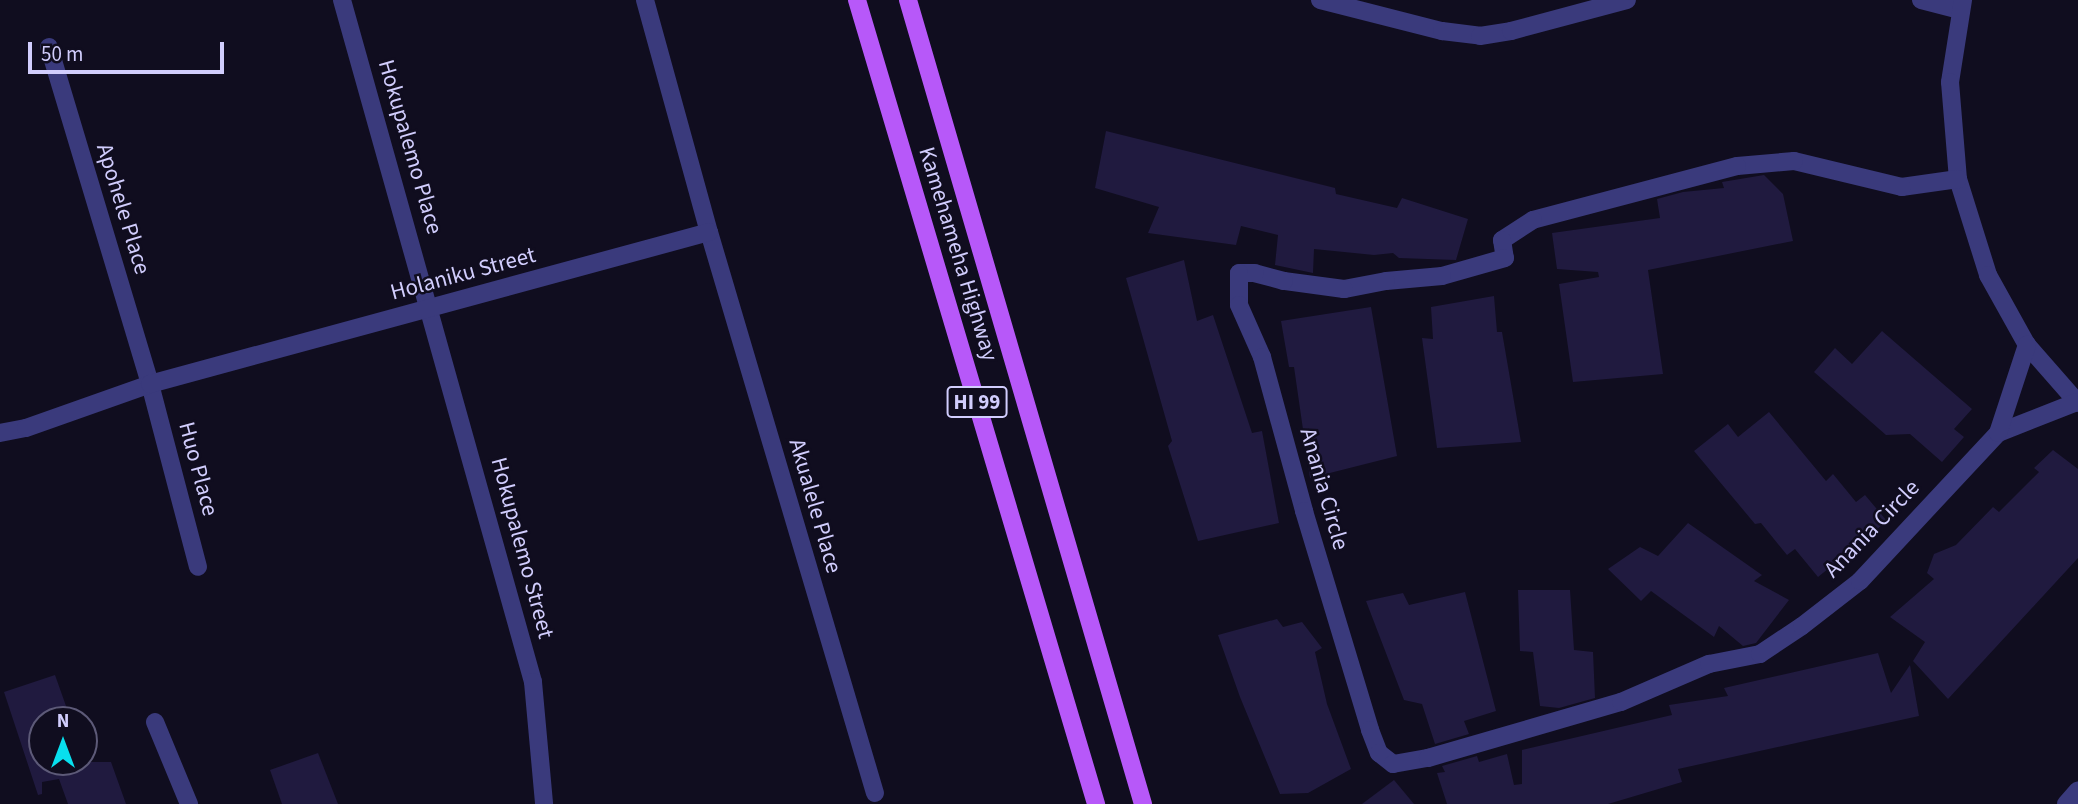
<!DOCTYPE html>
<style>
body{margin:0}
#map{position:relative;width:2078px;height:804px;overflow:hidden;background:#100d1f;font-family:"Source Sans 3",sans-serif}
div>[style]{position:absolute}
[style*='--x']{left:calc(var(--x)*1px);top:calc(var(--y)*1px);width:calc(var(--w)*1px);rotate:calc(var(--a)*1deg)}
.building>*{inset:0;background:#201a3f}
.minor>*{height:18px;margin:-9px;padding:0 9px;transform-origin:9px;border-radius:9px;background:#3a3a7c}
.major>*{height:18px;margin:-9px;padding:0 9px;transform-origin:9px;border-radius:9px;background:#b758f9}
span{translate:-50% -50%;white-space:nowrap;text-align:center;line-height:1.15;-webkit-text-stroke:5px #100d1f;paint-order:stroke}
.shield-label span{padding:2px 5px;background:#100d1f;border:2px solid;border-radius:5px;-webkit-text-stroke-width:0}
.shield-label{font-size:21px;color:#d1cdfd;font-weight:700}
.street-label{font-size:23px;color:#d1cdfd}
.north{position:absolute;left:28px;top:706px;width:70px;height:70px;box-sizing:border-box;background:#100d1f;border:2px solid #5d5a78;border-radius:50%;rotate:0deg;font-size:19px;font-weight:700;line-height:28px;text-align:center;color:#d1cdfd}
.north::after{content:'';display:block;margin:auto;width:24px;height:32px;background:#08dfee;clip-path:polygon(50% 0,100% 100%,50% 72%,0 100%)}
.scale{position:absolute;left:28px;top:42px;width:196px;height:32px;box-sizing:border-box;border:4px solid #d1cdfd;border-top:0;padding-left:9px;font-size:21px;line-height:24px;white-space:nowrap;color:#d1cdfd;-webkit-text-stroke:5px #100d1f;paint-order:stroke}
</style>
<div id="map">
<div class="building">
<div style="clip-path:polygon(1106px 131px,1335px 188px,1336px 194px,1397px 208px,1402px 198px,1468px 219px,1456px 260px,1399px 258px,1393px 253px,1374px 255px,1314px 249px,1313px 273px,1275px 265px,1278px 235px,1241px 226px,1236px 245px,1148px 233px,1159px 207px,1095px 188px)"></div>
<div style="clip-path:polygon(1764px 175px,1783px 194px,1793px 241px,1648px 270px,1663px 374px,1573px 382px,1559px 284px,1599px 277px,1598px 272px,1557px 269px,1552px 233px,1660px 218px,1657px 199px,1683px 192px,1724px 188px,1722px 182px)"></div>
<div style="clip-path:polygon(1184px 260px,1197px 321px,1213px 315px,1252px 433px,1262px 431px,1279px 523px,1198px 541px,1168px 446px,1172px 441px,1126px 278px)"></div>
<div style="clip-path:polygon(1494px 296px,1497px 332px,1502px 332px,1521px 442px,1437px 448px,1422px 338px,1433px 339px,1431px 307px)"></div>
<div style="clip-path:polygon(1371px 307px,1397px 456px,1310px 478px,1294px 367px,1289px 367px,1281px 321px)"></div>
<div style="clip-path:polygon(1882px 331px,1972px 409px,1954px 429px,1964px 437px,1942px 462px,1910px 434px,1886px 435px,1814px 372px,1835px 348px,1852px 364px)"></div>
<div style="clip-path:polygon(1769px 412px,1826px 481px,1833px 474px,1856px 502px,1865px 495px,1887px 521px,1818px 577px,1795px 549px,1787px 555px,1761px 523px,1755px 524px,1694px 451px,1728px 424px,1738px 437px)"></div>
<div style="clip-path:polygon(2053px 450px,2078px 469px,2078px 558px,1948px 699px,1913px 661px,1925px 642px,1890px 617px,1934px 579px,1927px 573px,1934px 554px,1956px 545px,1993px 507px,1999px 512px,2039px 472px,2034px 468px)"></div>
<div style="clip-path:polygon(1688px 523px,1762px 575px,1754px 581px,1789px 600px,1756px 643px,1743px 646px,1719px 626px,1714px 637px,1651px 591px,1641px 601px,1608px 569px,1640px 547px,1658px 556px)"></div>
<div style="clip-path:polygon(1518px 590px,1570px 590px,1574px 650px,1593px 652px,1595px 698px,1559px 708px,1540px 706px,1533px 652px,1520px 651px)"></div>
<div style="clip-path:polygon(1465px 592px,1496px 711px,1464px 721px,1469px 734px,1435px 744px,1422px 704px,1404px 700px,1366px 601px,1403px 593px,1409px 605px)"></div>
<div style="clip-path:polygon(1277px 619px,1283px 627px,1302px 622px,1322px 648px,1315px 652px,1327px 704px,1351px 769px,1308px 793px,1280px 794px,1240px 697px,1218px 635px)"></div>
<div style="clip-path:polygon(1878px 653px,1891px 693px,1910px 665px,1919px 716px,1678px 769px,1682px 782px,1608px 804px,1447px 804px,1437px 773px,1445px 772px,1442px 766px,1477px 756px,1479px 762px,1507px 754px,1514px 785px,1522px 784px,1522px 750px,1672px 715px,1669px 705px,1728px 696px,1724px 688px)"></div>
<div style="clip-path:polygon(55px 675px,71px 720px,42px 720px,42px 762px,111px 762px,126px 804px,68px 804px,59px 779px,42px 782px,42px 794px,38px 795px,4px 692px)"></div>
<div style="clip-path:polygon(318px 753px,338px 804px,282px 804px,270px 770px)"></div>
<div style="clip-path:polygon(1394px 780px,1414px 804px,1362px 804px)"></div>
</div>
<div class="minor">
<div style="--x:342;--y:0;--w:708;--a:74.35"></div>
<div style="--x:533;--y:682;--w:122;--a:84.8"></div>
<div style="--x:645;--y:0;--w:241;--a:74.6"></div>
<div style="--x:709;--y:232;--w:585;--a:73.52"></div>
<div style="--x:1320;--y:0;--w:126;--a:14.3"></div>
<div style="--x:1442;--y:31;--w:38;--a:7"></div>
<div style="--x:1480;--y:36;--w:31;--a:-9"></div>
<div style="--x:1511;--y:31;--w:120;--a:-15"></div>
<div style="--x:1921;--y:0;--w:40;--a:14.4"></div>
<div style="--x:1963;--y:0;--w:83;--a:99"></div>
<div style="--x:1950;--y:82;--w:97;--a:85.3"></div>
<div style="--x:1958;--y:179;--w:101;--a:72.6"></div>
<div style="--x:1988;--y:275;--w:80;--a:60.9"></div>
<div style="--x:2027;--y:345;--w:77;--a:48.7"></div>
<div style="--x:49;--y:47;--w:352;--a:73.3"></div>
<div style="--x:150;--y:384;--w:189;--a:75.3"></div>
<div style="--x:1958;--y:179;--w:57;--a:171.9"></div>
<div style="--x:1902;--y:187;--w:111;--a:-166.5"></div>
<div style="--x:1794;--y:161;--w:57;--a:175"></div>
<div style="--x:1737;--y:166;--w:211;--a:165.2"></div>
<div style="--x:1533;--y:220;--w:37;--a:147"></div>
<div style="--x:1502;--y:240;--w:18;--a:81"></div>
<div style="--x:1505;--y:258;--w:66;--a:164.1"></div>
<div style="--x:1442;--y:276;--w:56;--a:174.9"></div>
<div style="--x:1386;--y:281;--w:43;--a:169.2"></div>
<div style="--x:1344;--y:289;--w:61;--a:-172.4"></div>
<div style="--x:1284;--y:281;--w:30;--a:-165"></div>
<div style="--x:1255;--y:273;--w:16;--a:180"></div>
<div style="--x:1239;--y:273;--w:32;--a:90"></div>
<div style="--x:1239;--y:305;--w:57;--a:66.1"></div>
<div style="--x:1262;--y:357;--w:160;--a:74.7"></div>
<div style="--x:1304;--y:511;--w:229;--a:73.2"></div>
<div style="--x:1370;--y:730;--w:25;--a:69"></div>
<div style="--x:1379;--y:753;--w:18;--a:38"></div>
<div style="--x:1393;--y:764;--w:36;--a:-10"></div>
<div style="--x:1428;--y:758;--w:201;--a:-16.2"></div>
<div style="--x:1621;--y:702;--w:96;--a:-23.4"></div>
<div style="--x:1709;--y:664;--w:52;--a:-11.1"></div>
<div style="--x:1760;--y:654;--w:50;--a:-33.7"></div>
<div style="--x:1802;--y:626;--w:73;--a:-37.8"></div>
<div style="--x:1860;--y:581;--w:202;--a:-47"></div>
<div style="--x:1998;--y:433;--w:85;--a:-21.4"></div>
<div style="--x:0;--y:433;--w:26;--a:-11"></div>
<div style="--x:26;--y:428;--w:132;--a:-19.5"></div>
<div style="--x:150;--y:384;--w:579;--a:-15.21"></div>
<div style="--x:1998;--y:433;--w:93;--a:-71.8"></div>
<div style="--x:155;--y:722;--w:89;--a:67.5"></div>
<div style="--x:2066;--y:804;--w:18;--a:-49"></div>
</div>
<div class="major">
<div style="--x:857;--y:0;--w:839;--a:73.44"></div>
<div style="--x:908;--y:0;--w:838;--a:73.71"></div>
</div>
<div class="shield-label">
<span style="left:977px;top:402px">HI 99</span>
</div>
<div class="street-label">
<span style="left:410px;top:147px;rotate:74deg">Hokupalemo Place</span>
<span style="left:123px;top:209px;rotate:73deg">Apohele Place</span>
<span style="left:958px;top:254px;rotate:73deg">Kamehameha Highway</span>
<span style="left:463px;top:274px;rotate:-15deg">Holaniku Street</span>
<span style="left:198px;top:469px;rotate:75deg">Huo Place</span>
<span style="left:1324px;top:489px;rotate:74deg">Anania Circle</span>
<span style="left:815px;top:506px;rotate:74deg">Akualele Place</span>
<span style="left:1872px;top:529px;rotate:-46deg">Anania Circle</span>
<span style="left:522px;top:548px;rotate:75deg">Hokupalemo Street</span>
</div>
<div class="north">N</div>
<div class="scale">50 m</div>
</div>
